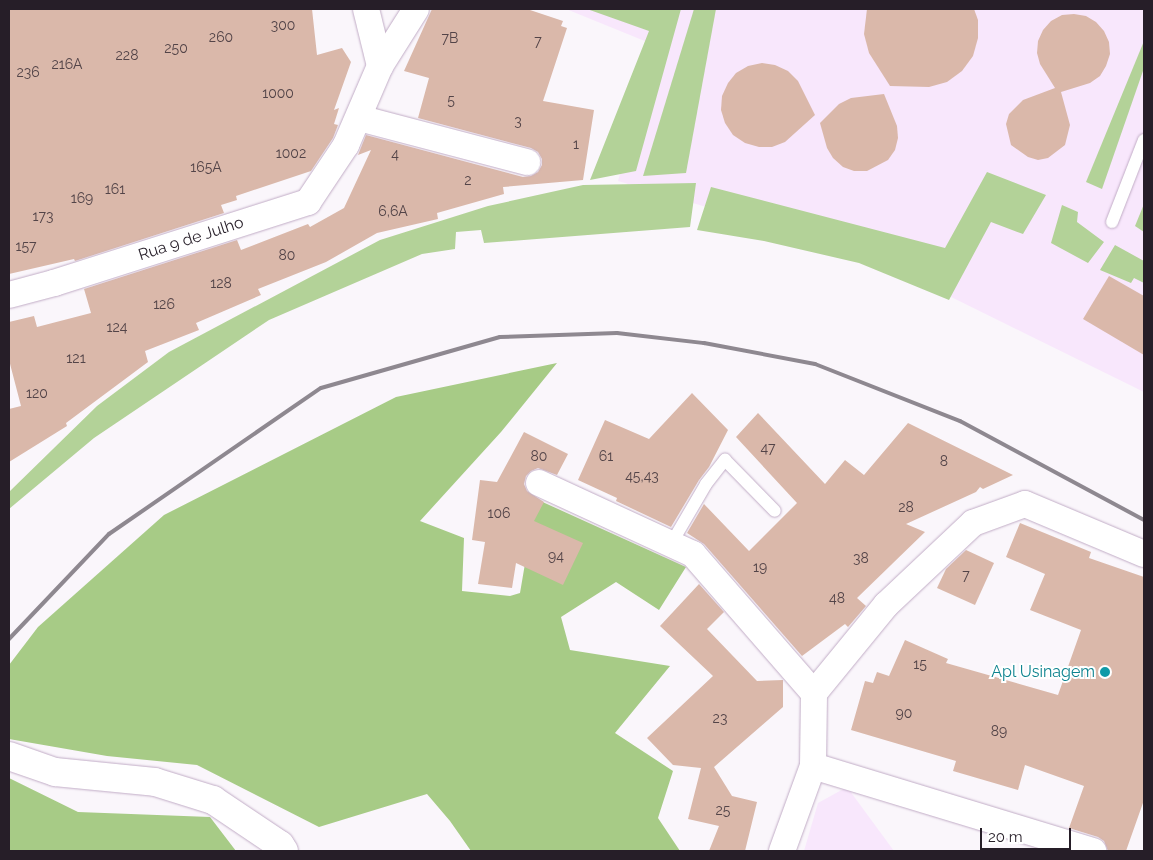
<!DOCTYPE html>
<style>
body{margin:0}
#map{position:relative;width:1153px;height:860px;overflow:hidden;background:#faf6fb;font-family:Raleway,sans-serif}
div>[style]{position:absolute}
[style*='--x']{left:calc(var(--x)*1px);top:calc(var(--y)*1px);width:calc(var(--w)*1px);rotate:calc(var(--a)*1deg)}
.built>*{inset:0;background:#f8e7fc}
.green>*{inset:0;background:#b3d298}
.forest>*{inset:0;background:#a7cb86}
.building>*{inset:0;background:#dab8aa}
.roads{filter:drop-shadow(0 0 1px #c1acc6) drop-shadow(0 0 1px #c1acc6)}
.lane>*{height:12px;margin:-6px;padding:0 6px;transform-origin:6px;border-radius:6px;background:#fff}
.street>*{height:26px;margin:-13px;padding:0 13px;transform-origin:13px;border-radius:13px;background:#fff}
.secondary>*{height:28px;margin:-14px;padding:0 14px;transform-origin:14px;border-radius:14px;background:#fff}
.rail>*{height:4px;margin:-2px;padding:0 2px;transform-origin:2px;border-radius:2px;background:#8e8890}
.dots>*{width:14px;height:14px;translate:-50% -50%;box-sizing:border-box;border:2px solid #fff;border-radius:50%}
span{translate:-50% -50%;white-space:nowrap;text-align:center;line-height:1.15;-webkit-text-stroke:4px #fff;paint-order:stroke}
.number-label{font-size:14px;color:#534448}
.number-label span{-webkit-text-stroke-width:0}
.street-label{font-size:16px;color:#261e28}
.culture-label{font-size:16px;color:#0d838f}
.right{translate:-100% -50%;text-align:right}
.frame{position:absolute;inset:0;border:10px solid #261e28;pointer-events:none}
.scale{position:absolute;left:980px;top:828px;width:91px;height:22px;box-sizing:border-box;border:2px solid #261e28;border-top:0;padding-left:6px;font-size:15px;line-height:18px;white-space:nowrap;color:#261e28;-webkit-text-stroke:4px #fff;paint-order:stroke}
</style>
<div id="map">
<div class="built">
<div style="clip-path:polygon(566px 9px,1144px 9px,1144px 392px,862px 253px,618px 181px,657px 46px)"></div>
<div style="clip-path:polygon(847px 787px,894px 851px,804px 851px,818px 803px)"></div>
</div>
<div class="green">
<div style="clip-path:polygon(587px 9px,681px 9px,636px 171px,590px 180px,649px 31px)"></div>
<div style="clip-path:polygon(694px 9px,716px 9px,686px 173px,643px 176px)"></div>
<div style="clip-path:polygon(1144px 41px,1144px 68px,1102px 189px,1086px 182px)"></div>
<div style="clip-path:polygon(987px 172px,1046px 195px,1023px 234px,991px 222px,949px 300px,859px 263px,764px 241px,697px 230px,711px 187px,945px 248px)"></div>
<div style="clip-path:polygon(696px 183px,690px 227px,484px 243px,481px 230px,456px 232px,455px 249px,422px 254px,269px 320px,94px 438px,9px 509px,9px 492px,97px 406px,169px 352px,380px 240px,488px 206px,583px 185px)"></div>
<div style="clip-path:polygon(1144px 204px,1144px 232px,1135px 226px)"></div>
<div style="clip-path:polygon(1062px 205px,1078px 212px,1077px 222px,1104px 242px,1088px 263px,1051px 243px)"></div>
<div style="clip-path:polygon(1115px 245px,1144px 261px,1144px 283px,1134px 278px,1131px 283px,1100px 270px)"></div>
</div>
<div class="forest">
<div style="clip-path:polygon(557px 363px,501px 432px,420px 521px,464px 538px,462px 591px,510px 596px,520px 593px,536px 499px,686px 567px,659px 610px,616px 582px,561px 617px,570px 650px,670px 666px,615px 733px,673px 771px,658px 818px,680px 851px,471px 851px,450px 821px,427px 794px,319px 827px,197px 765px,107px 756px,9px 739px,9px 665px,38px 627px,164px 515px,396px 397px)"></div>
<div style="clip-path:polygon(9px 778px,78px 812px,210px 817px,236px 851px,9px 851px)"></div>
</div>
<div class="building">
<div style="clip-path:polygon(9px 9px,312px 9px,317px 55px,342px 48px,351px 62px,334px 110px,339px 108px,334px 124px,338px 125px,333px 138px,311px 171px,236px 196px,237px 200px,221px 205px,224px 213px,75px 261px,74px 259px,9px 274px)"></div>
<div style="clip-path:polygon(432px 9px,527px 9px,563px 21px,561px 26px,567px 28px,543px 101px,594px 110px,583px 180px,503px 187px,504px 194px,437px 213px,438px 219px,377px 233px,326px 262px,258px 289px,261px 295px,196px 323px,199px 330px,145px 351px,148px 362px,66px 423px,67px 426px,9px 462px,9px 409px,21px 406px,9px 360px,9px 322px,34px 316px,37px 327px,91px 313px,84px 289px,237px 240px,241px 250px,308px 224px,310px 227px,344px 208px,371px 150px,358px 155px,366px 135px,523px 177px,531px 176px,538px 172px,542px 165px,542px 159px,538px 152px,531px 148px,418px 118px,429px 78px,404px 71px)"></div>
<div style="clip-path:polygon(867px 9px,974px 9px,978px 20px,978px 38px,973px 56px,962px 71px,947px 82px,929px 87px,890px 86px,869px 53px,864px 34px)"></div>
<div style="clip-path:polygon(1074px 14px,1086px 16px,1096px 22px,1104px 31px,1109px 42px,1110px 54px,1106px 66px,1100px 76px,1090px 83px,1061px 92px,1070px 125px,1065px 145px,1048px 158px,1038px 160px,1028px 157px,1011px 145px,1006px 124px,1009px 114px,1023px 100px,1055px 88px,1040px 64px,1037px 53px,1038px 41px,1043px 30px,1051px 21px,1062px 15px)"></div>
<div style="clip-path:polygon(762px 63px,775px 65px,788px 71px,798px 81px,815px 115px,785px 142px,772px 147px,759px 147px,745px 143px,733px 135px,725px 123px,721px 110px,722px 96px,728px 83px,736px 73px,748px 66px)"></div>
<div style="clip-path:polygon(884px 94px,897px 126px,898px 138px,895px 150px,888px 160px,867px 171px,854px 171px,843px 167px,833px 158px,827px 148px,820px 123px,839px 104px,851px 98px)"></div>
<div style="clip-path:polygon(1109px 276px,1144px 296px,1144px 355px,1083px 319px)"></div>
<div style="clip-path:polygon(692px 393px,728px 430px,709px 467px,699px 480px,671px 527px,616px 501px,617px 498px,578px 480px,605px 420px,649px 439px)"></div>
<div style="clip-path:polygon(758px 413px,825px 484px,845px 460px,864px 475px,908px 423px,1013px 475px,983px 489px,980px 487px,976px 492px,906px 524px,925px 532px,857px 598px,866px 606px,848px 627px,845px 624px,802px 656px,704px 544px,687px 533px,704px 504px,749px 551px,797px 503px,736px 437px)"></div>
<div style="clip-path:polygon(524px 432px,568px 454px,557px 475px,538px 468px,531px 471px,526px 476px,524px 484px,527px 491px,544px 502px,534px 521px,583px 543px,563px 585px,516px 563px,512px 588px,478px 584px,485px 542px,472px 540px,480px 480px,497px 482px)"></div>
<div style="clip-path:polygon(1020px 523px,1091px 552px,1089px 558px,1144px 577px,1144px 800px,1126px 851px,1108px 851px,1104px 841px,1098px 837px,1069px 828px,1084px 786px,1025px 765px,1018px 790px,953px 771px,956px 761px,851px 730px,865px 681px,873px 683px,877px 672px,889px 676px,905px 640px,948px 659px,946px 663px,1058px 695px,1081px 630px,1030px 610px,1045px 574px,1006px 557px)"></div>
<div style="clip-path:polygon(966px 550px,994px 563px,975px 605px,937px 588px,946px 569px)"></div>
<div style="clip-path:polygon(699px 584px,724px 612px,707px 629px,757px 681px,783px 680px,783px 707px,714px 767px,732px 796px,757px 802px,745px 851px,709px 851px,719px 826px,688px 819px,701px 768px,673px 765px,647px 738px,713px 676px,660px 626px)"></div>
</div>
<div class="roads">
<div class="lane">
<div style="--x:1112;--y:222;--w:88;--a:-68.7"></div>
<div style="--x:671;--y:544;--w:69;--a:-59.7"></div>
<div style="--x:706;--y:484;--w:31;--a:-52"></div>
<div style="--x:725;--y:460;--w:71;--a:45.6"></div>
</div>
<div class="street">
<div style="--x:366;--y:9;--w:59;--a:76.2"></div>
<div style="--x:359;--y:118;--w:174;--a:14.7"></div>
<div style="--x:9;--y:295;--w:47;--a:-14.9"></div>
<div style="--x:54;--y:283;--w:267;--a:-17.7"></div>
<div style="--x:308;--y:202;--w:69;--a:-56.3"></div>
<div style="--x:346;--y:145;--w:86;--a:-66.7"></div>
<div style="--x:380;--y:66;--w:67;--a:-57.7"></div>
<div style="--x:539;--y:483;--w:170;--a:24.8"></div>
<div style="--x:693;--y:554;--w:184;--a:49"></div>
<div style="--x:813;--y:766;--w:293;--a:16.9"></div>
<div style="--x:782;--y:851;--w:90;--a:-70"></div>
<div style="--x:813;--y:766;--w:73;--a:-89.2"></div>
<div style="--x:814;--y:693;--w:114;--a:-50.7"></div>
<div style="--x:886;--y:605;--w:120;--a:-43.3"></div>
<div style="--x:973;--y:523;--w:55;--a:-20.1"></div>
<div style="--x:1025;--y:504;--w:129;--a:22.8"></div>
</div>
<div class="secondary">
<div style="--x:9;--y:756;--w:49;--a:19.2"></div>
<div style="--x:55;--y:772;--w:100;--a:5.7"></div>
<div style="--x:155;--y:782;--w:61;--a:17.2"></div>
<div style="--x:213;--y:800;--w:81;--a:33.9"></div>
<div style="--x:280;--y:845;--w:7;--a:56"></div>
</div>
</div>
<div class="rail">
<div style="--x:9;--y:639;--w:145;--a:-46.4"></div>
<div style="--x:109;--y:534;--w:257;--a:-34.6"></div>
<div style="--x:321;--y:388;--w:186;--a:-15.9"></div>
<div style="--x:500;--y:337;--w:117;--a:-2"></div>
<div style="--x:617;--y:333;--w:88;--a:6.6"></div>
<div style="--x:704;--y:343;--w:113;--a:10.7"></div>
<div style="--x:815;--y:364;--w:156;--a:21.5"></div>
<div style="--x:960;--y:421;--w:209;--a:28.3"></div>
</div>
<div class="dots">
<div style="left:1105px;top:672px;background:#0f9aa8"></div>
</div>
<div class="number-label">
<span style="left:283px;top:25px">300</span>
<span style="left:221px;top:37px">260</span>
<span style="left:450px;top:38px">7B</span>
<span style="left:538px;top:41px">7</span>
<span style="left:176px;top:48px">250</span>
<span style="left:127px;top:55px">228</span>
<span style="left:67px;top:64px">216A</span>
<span style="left:28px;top:72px">236</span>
<span style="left:278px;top:93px">1000</span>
<span style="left:451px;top:100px">5</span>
<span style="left:518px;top:121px">3</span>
<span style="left:576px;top:144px">1</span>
<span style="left:291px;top:153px">1002</span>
<span style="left:395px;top:154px">4</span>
<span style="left:206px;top:167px">165A</span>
<span style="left:468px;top:180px">2</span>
<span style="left:115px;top:189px">161</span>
<span style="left:82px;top:198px">169</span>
<span style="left:393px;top:211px">6,6A</span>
<span style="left:43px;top:216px">173</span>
<span style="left:26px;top:246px">157</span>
<span style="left:287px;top:255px">80</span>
<span style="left:221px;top:283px">128</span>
<span style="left:164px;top:304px">126</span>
<span style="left:117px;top:327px">124</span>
<span style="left:76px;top:358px">121</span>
<span style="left:37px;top:393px">120</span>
<span style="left:768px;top:448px">47</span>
<span style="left:539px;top:456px">80</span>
<span style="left:606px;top:456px">61</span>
<span style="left:944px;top:461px">8</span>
<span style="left:642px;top:476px">45,43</span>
<span style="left:906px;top:507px">28</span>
<span style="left:499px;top:513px">106</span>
<span style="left:556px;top:556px">94</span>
<span style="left:861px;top:558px">38</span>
<span style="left:760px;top:567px">19</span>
<span style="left:966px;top:575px">7</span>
<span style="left:837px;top:598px">48</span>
<span style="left:920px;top:664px">15</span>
<span style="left:904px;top:713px">90</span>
<span style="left:720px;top:718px">23</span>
<span style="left:999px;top:731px">89</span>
<span style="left:723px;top:810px">25</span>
</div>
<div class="street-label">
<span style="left:191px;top:239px;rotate:-18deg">Rua 9 de Julho</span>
</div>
<div class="culture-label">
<span class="right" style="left:1095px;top:672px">Apl Usinagem</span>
</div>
<div class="frame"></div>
<div class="scale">20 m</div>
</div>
